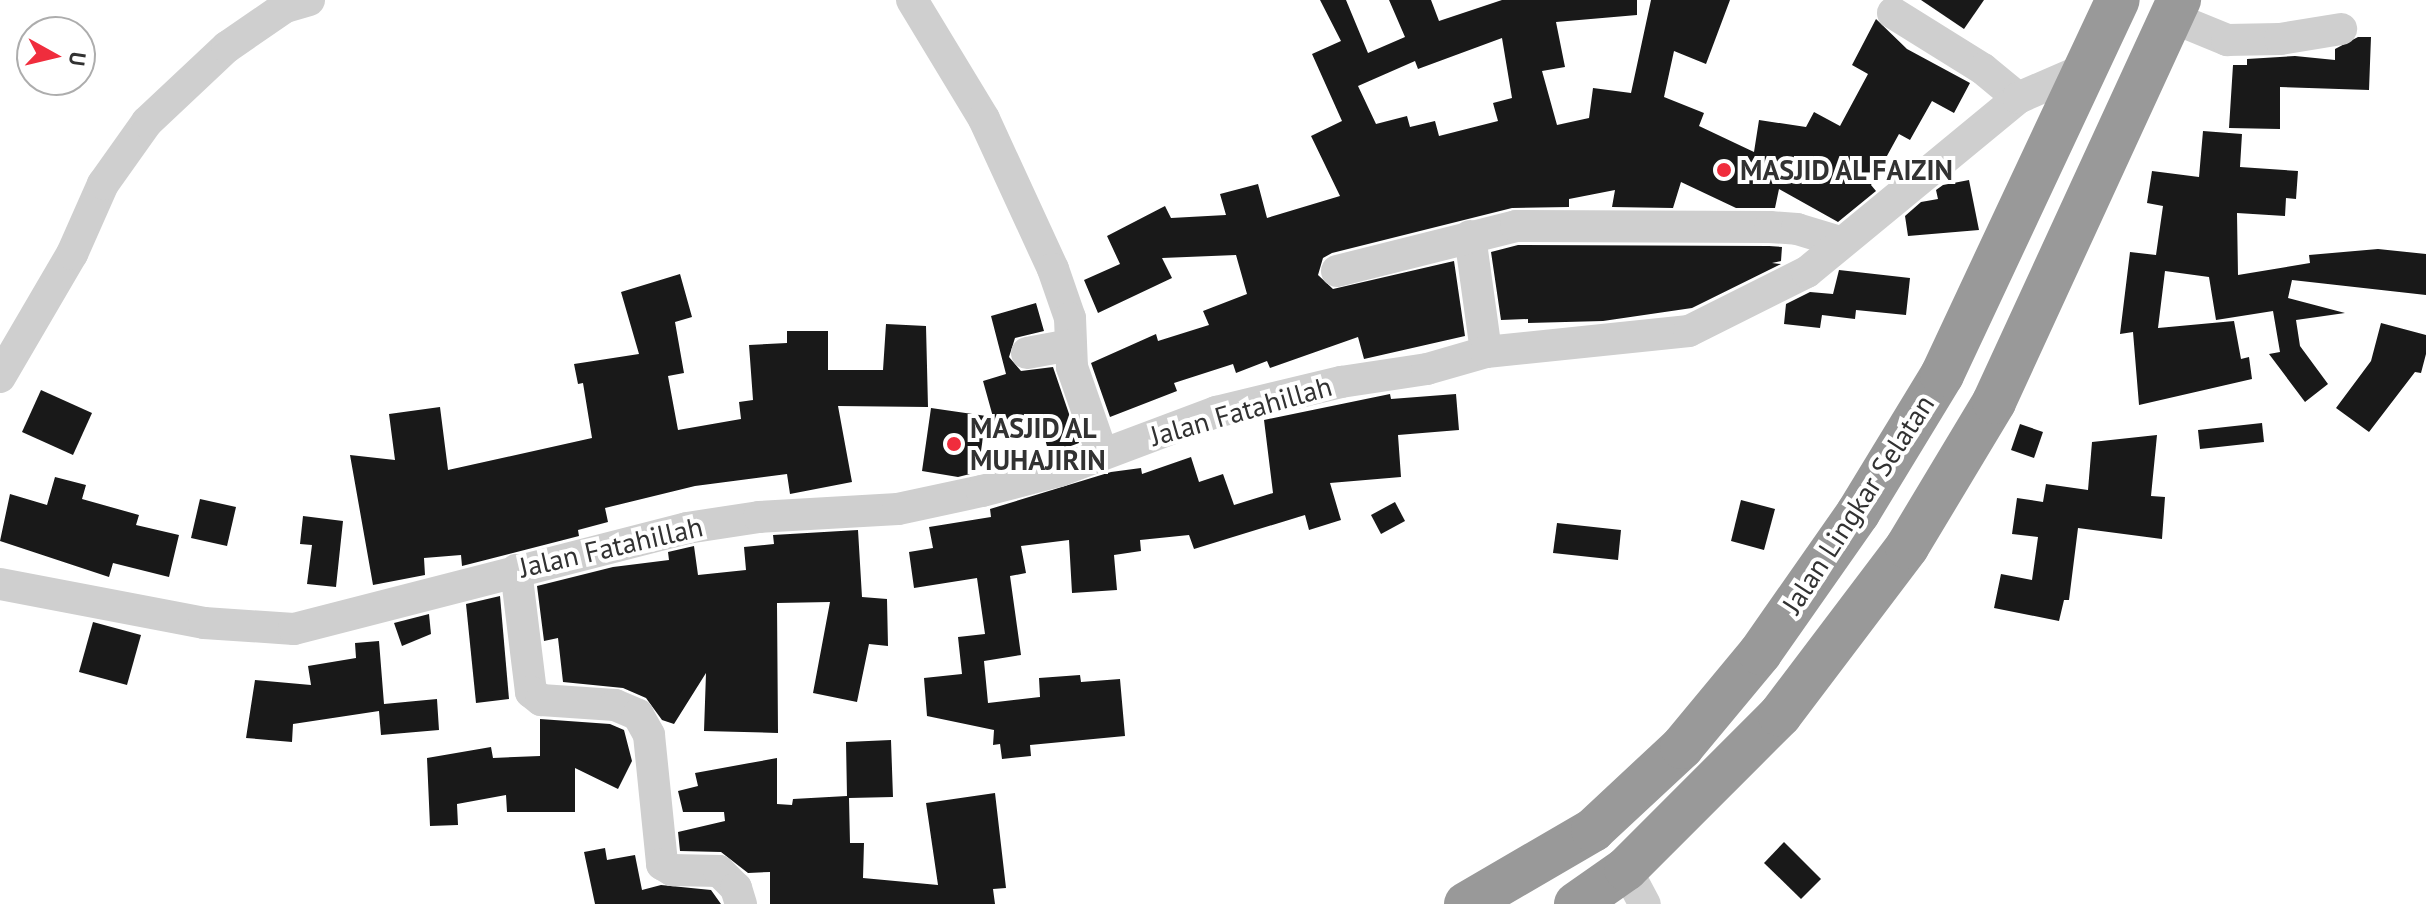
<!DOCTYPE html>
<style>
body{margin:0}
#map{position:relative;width:2426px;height:904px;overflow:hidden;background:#fff;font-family:"PT Sans",sans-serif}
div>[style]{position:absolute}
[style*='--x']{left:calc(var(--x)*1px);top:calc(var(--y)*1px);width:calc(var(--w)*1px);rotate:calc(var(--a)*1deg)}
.building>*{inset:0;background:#191919}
.street>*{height:32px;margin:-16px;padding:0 16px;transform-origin:16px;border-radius:16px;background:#cfcfcf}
.highway>*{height:44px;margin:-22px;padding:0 22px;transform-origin:22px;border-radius:22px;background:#999}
.dots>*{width:22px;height:22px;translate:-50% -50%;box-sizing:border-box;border:4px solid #fff;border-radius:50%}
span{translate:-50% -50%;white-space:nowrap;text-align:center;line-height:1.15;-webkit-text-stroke:8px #fff;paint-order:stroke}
.poi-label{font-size:28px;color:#323232;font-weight:700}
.left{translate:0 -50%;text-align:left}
.street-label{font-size:28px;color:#323232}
.north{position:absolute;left:16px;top:16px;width:80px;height:80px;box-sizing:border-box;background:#fff;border:2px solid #adadad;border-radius:50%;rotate:98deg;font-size:22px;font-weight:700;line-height:32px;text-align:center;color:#323232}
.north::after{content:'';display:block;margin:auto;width:28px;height:36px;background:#f02d3d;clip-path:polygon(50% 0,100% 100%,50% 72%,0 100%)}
</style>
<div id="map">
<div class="building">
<div style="clip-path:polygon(evenodd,1320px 0,1346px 0,1368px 53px,1405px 37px,1389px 0,1431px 0,1439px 21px,1502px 0,1637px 0,1637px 15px,1556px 22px,1565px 67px,1542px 71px,1557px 125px,1589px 118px,1593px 88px,1631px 93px,1651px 0,1730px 0,1706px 64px,1674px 51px,1664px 97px,1704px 113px,1699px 126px,1754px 152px,1759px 120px,1806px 127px,1814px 112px,1840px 126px,1868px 74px,1852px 65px,1876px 19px,1907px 49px,1970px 83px,1954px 113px,1932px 101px,1910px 140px,1899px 134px,1871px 185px,1876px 191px,1838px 222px,1779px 189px,1775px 208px,1736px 208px,1681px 182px,1673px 208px,1612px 207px,1615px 190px,1569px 199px,1569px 207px,1512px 208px,1332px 253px,1323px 258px,1318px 275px,1333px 289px,1454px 261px,1465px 336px,1364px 359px,1358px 337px,1270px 368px,1267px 361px,1236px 373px,1233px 364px,1174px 383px,1177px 391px,1110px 417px,1091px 363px,1156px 334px,1158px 341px,1209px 325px,1203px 311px,1247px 294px,1236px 255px,1162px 258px,1172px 278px,1098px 313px,1084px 280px,1120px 264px,1107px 236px,1165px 206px,1171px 218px,1226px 215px,1220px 194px,1258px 184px,1267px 218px,1340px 196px,1311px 136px,1342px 121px,1312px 54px,1341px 41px,1320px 0,1502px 38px,1512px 98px,1493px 103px,1498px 121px,1439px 136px,1435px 121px,1410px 127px,1407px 116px,1376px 124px,1358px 86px,1415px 61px,1418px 69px,1502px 38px)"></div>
<div style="clip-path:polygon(1921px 0,1984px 0,1964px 29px)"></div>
<div style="clip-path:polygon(2358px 37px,2371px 37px,2369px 90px,2280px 87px,2280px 129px,2229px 128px,2233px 65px,2247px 65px,2247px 59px,2295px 56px,2335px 60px,2335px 49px)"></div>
<div style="clip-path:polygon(2203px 131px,2242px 134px,2240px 167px,2298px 171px,2296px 199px,2286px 198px,2285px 216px,2237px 213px,2238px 275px,2310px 263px,2309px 255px,2378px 249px,2426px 254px,2426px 295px,2292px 280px,2288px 298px,2345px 313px,2296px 320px,2300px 346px,2328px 384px,2305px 402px,2269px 354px,2280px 352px,2273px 311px,2216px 320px,2209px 277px,2165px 271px,2158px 328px,2234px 321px,2241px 359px,2249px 357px,2252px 379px,2139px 405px,2133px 332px,2120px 334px,2130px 252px,2156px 255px,2163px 206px,2147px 203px,2152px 171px,2199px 177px)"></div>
<div style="clip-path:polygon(1969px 180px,1979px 230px,1908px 236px,1905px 216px,1921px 202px,1938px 199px,1936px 190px,1943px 185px)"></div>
<div style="clip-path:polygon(1518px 245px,1769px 246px,1782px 247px,1781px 261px,1772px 263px,1781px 264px,1692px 308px,1603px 321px,1528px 323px,1528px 319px,1501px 320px,1491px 252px)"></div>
<div style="clip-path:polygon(1839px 270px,1910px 278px,1906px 315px,1856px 310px,1855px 319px,1822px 315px,1820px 328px,1784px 324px,1786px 304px,1810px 292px,1833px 294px)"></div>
<div style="clip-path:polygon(680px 274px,692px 317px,675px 322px,684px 373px,668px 376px,678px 430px,741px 419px,739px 402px,753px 400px,749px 345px,787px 343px,787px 331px,828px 331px,828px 370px,883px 370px,886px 324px,926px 326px,928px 407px,838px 406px,852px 482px,790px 494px,787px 474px,695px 486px,605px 508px,608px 522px,578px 530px,579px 536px,462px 566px,461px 555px,424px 558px,425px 575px,373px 585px,350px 455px,395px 460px,389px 414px,440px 407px,448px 470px,592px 438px,583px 383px,578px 384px,574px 364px,639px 354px,621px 292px)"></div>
<div style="clip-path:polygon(1036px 303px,1044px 331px,1015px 338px,1009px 357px,1021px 371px,1053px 367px,1079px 443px,1049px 454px,1040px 420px,983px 437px,978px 472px,958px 477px,922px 471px,931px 408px,993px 417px,983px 381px,1006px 374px,991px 316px)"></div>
<div style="clip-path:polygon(2381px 323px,2426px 335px,2426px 354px,2421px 373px,2415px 372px,2369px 432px,2336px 408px,2371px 361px)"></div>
<div style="clip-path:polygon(41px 390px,92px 413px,73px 455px,22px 432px)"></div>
<div style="clip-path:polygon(1390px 394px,1391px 399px,1456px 394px,1459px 430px,1398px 435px,1401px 477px,1330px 483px,1341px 520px,1309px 530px,1305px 515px,1194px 549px,1189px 535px,1140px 540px,1141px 551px,1114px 555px,1117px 590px,1072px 593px,1069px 540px,1021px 546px,1026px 573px,1010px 576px,1021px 655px,984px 661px,988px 703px,1040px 697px,1039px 678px,1080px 675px,1081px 682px,1120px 679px,1125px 736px,1030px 745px,1031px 756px,1002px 759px,1000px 744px,993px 745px,994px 730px,927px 716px,924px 678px,962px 674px,958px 637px,985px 634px,977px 578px,914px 588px,909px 552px,933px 548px,929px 527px,991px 517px,990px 509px,1111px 472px,1141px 468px,1142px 474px,1191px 457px,1199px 482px,1223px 474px,1234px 505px,1273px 493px,1264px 420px)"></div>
<div style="clip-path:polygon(2262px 423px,2264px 442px,2200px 449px,2198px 430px)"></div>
<div style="clip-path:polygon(2020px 424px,2043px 432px,2034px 458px,2011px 450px)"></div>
<div style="clip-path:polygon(2157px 435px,2151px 496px,2165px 497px,2162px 539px,2078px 528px,2069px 600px,2064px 600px,2059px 621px,1994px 608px,2001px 574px,2032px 580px,2038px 537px,2012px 534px,2017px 498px,2043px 502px,2046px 484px,2088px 490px,2092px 442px)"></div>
<div style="clip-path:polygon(55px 477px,86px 485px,82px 499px,139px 515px,136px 525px,179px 535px,169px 577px,113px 563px,109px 577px,0 541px,10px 494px,47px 505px)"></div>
<div style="clip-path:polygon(200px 499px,236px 507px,227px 546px,191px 538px)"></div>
<div style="clip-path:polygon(1741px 500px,1775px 509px,1764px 550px,1731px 541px)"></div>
<div style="clip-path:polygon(1395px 502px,1405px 521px,1381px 534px,1371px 515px)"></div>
<div style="clip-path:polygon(303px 516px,343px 521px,336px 587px,307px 584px,312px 545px,300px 544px)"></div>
<div style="clip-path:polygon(1557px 523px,1621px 530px,1618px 560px,1553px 553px)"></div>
<div style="clip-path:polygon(858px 530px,862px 597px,887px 599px,888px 646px,869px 644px,857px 702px,813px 693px,830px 602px,777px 603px,778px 733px,704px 731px,706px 673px,674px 724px,662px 720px,646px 698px,623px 688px,563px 682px,558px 638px,544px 641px,537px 586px,613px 567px,669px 560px,668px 552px,694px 546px,698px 575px,746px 570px,744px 547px,774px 544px,773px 535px)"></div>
<div style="clip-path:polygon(500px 596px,509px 699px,476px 703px,466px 604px)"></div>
<div style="clip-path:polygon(429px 614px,431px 634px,402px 646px,394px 623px)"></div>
<div style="clip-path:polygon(93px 622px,141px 635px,127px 685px,79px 672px)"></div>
<div style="clip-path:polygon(379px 641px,384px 704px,437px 699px,439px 730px,381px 735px,379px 711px,293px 724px,292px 742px,246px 738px,255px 680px,311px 685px,308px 666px,356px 658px,355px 643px)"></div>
<div style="clip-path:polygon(540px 719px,610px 724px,624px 730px,632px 761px,618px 789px,575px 768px,575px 812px,507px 812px,506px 795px,457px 804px,458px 825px,430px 826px,427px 758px,491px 747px,493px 758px,540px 756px)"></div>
<div style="clip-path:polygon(891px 740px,893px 797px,849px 798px,850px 843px,864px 843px,863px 878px,938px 885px,926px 803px,995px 793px,1006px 888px,993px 889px,995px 904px,770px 904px,770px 872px,748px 873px,721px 852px,680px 851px,678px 832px,725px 821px,724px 812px,683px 812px,678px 791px,698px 786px,695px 773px,777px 758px,777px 804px,792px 805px,793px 799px,847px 796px,846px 742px)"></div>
<div style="clip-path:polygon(1784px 842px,1821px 879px,1801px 899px,1764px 863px)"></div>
<div style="clip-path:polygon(605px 848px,607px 860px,635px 855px,642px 890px,661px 885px,711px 890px,721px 904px,595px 904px,584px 852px)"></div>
</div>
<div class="street">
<div style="--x:912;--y:0;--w:139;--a:58.8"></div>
<div style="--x:984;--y:119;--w:165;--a:65.3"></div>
<div style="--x:1053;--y:269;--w:52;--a:70.9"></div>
<div style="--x:1070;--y:318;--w:49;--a:87.7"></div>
<div style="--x:1072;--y:367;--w:91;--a:70.8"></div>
<div style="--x:1893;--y:13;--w:106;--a:31.9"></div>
<div style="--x:1983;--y:69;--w:45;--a:39.6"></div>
<div style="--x:2171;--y:17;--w:61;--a:22.3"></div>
<div style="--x:2227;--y:40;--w:53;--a:-1.1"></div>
<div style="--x:2280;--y:39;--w:62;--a:-9.3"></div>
<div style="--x:1470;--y:236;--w:117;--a:82.1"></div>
<div style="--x:1337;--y:271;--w:185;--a:-14.1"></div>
<div style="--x:1516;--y:226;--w:254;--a:0.2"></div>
<div style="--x:1770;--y:227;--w:27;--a:4"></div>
<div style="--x:1797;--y:229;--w:45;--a:16.8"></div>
<div style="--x:1027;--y:353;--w:44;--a:-10.5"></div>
<div style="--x:0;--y:377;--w:143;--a:-59.7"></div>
<div style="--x:72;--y:254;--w:77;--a:-66.1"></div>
<div style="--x:103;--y:184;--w:76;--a:-54.6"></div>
<div style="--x:147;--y:122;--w:110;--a:-43.2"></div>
<div style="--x:227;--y:47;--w:70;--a:-34.6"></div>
<div style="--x:285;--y:7;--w:25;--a:-16"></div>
<div style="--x:516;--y:570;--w:123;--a:83"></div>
<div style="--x:531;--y:692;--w:13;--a:39"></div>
<div style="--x:541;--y:700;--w:74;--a:3.9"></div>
<div style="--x:615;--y:705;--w:25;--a:23"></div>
<div style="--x:638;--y:715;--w:23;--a:61"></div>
<div style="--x:649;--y:735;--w:130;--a:84.2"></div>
<div style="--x:662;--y:864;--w:12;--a:31"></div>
<div style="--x:672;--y:870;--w:47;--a:1.2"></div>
<div style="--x:719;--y:871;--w:24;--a:45"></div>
<div style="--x:736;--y:888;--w:17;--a:73"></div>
<div style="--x:0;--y:584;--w:208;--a:10.8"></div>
<div style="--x:204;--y:623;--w:90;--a:3.8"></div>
<div style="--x:294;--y:629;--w:406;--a:-14.4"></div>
<div style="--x:687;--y:528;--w:73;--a:-8.7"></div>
<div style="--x:759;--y:517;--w:139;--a:-3.3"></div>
<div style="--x:898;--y:509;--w:86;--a:-12.1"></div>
<div style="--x:982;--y:491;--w:80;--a:-14.6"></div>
<div style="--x:1059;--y:471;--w:168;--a:-20.6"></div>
<div style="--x:1216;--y:412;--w:129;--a:-13.5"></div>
<div style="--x:1341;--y:382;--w:87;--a:-8.6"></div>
<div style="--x:1427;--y:369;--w:61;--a:-16.1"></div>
<div style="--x:1486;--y:352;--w:204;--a:-5.9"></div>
<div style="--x:1689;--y:331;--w:132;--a:-26.6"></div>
<div style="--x:1807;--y:272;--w:273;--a:-39.5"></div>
<div style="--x:2018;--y:98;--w:75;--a:-23.5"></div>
<div style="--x:1626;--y:869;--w:40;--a:62"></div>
</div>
<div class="highway">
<div style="--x:1466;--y:904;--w:147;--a:-30.2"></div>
<div style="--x:1593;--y:830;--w:122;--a:-43"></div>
<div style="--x:1682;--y:747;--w:122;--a:-50.3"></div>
<div style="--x:1760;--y:653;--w:171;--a:-55"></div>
<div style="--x:1858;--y:513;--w:162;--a:-58.7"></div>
<div style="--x:1942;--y:375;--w:414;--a:-64.9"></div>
<div style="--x:1576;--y:904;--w:61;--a:-35"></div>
<div style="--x:1626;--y:869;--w:218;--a:-45"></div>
<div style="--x:1780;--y:715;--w:211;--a:-52.9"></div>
<div style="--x:1907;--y:547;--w:169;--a:-59"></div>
<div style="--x:1994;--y:402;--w:443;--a:-65.3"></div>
</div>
<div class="dots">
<div style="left:1724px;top:170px;background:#f02d3d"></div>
<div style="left:954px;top:444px;background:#f02d3d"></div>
</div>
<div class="poi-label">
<span class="left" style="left:1740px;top:170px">MASJID AL FAIZIN</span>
<span class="left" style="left:970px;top:444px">MASJID AL<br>MUHAJIRIN</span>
</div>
<div class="street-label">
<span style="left:1241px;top:411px;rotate:-16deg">Jalan Fatahillah</span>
<span style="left:1858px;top:504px;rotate:-57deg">Jalan Lingkar Selatan</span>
<span style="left:611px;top:547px;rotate:-13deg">Jalan Fatahillah</span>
</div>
<div class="north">U</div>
</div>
